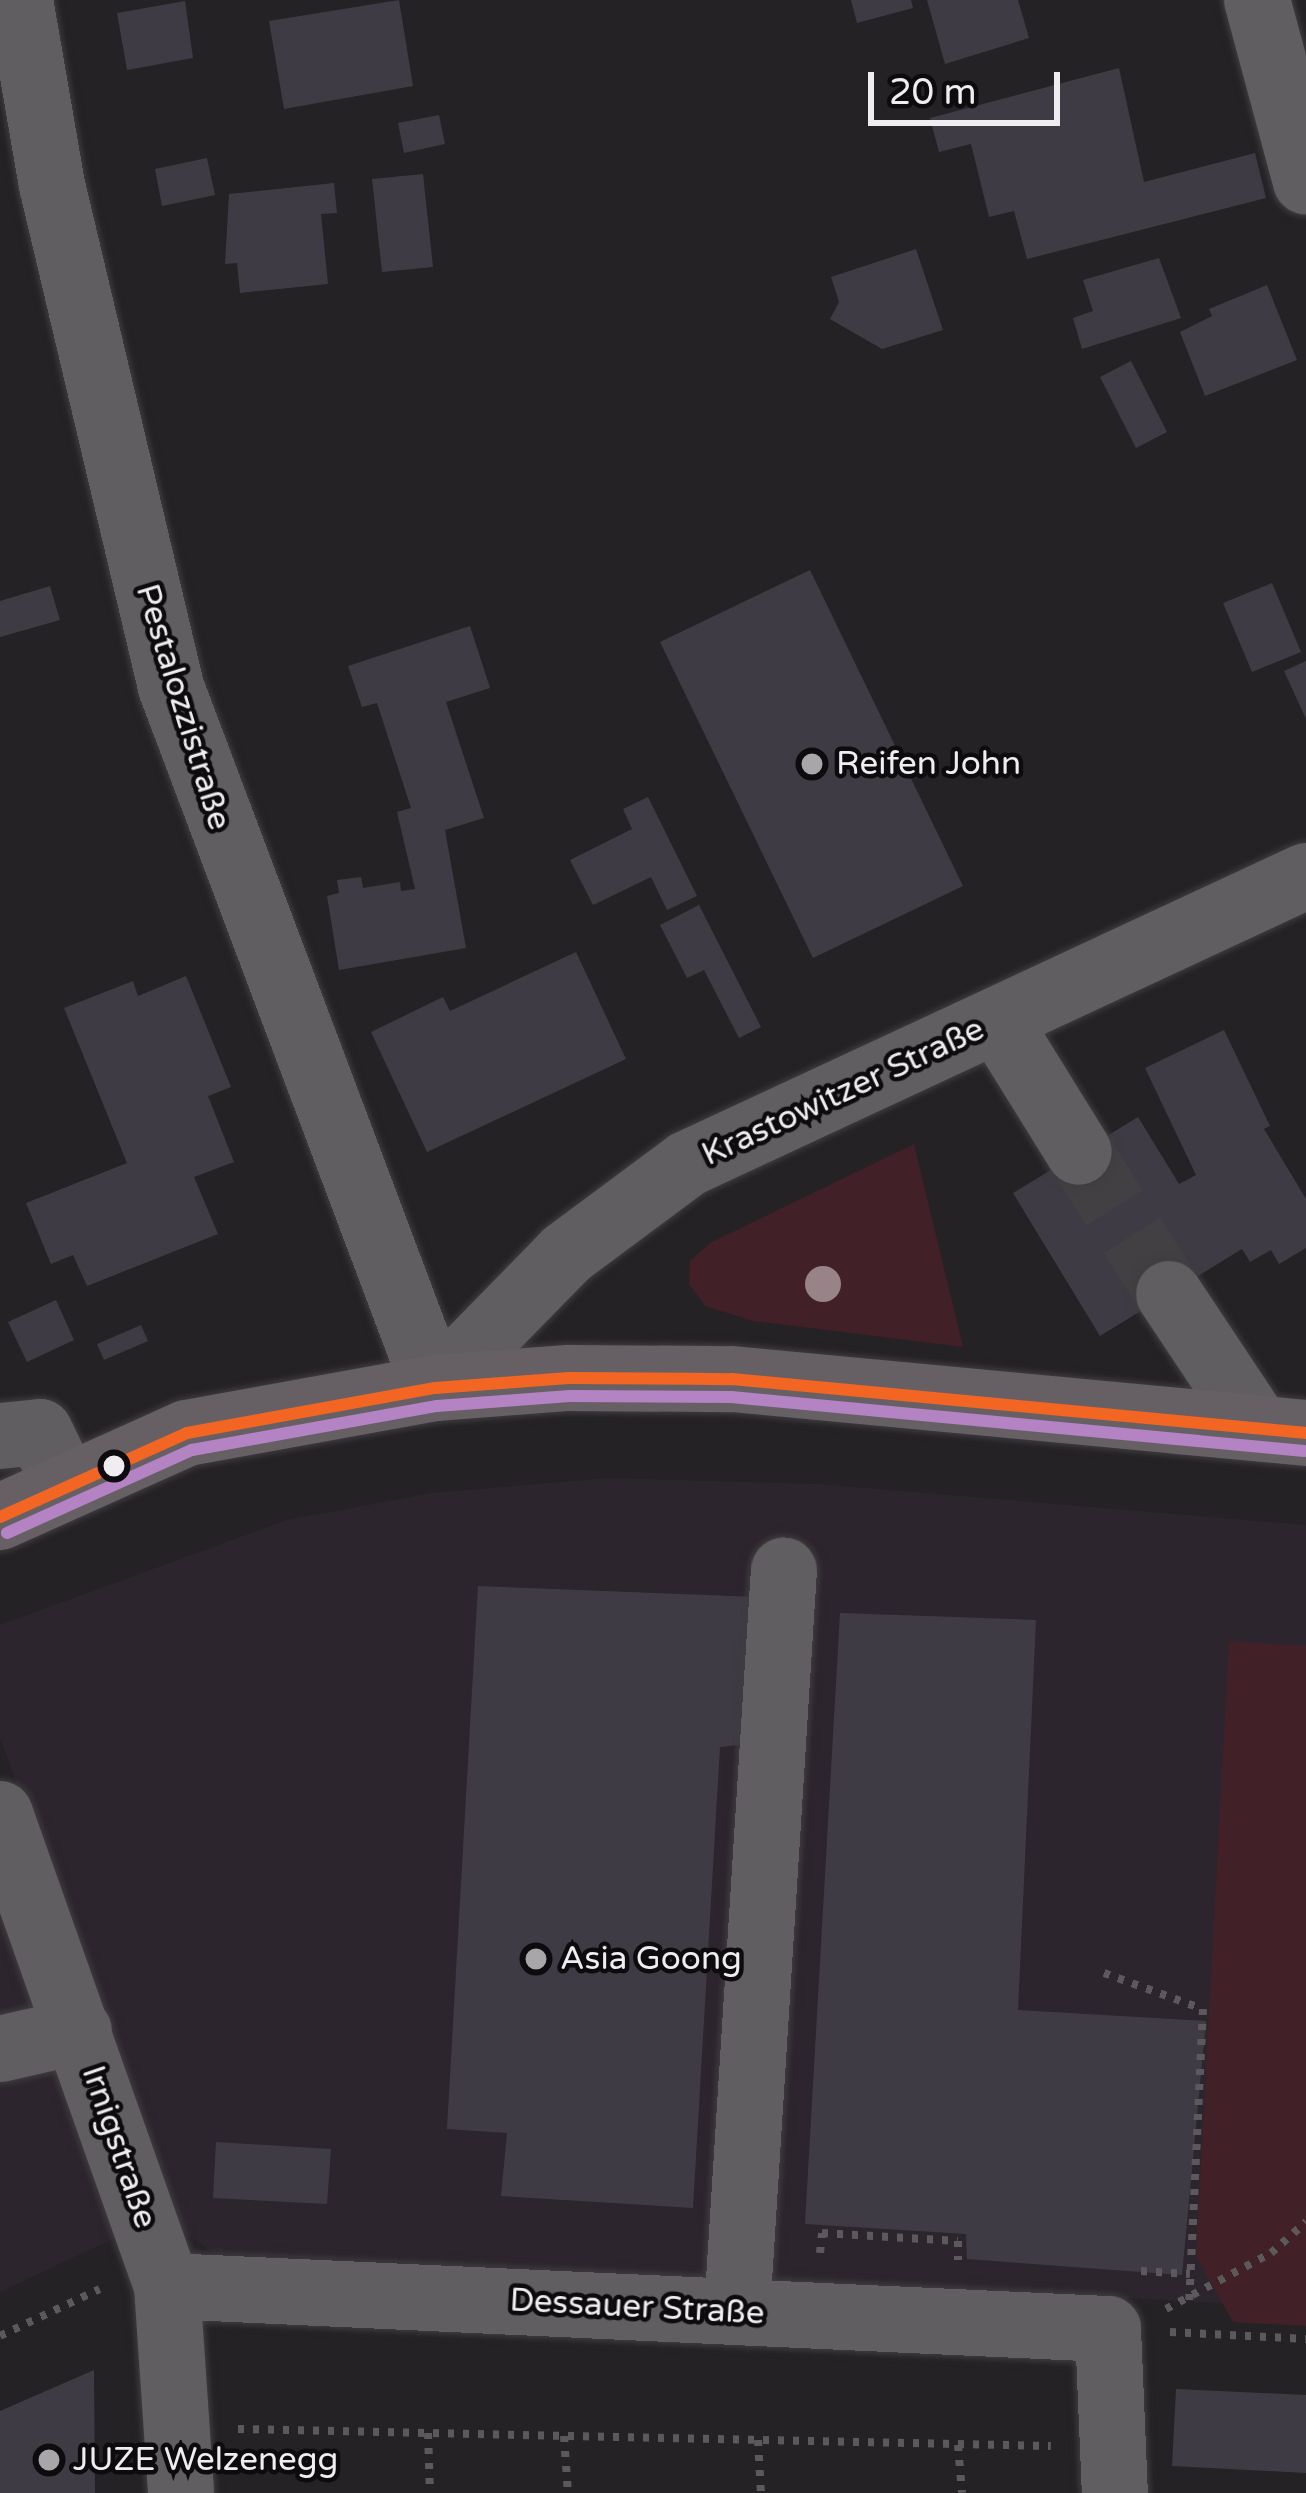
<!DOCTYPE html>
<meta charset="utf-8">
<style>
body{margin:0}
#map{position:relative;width:1306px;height:2493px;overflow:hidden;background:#242225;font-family:"Varela Round",sans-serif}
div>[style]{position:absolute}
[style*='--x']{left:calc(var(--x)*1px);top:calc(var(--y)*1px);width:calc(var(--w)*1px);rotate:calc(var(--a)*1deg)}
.built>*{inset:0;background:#2d252e}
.green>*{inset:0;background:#412027}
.building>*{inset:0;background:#3f3b44}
.minor-tunnel>*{height:66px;margin-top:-33px;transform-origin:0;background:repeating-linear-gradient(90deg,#434043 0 66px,transparent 0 99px)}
.path>*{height:8px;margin-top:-4px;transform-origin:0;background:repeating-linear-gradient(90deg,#5b595b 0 6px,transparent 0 15px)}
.roads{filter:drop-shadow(0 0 3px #3f3d3f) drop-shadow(0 0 3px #3f3d3f)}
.minor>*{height:66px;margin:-33px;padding:0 33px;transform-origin:33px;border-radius:33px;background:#605e60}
.major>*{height:66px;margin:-33px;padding:0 33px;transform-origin:33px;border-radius:33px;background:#666065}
.bus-1>*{height:12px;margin:-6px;padding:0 6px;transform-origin:6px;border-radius:6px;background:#f26522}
.bus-2>*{height:12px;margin:-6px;padding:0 6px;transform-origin:6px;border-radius:6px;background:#b383c4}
.trees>*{width:36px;height:36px;margin:-18px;border-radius:50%;background:#988488}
.dots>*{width:33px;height:33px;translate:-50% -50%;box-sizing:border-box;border:6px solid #0d0b0e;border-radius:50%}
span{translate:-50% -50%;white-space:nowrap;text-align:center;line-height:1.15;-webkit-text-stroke:9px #0d0b0e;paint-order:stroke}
.street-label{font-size:33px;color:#f0edf0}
.poi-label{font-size:33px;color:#f0edf0}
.left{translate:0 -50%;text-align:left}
.scale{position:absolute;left:868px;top:72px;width:192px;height:54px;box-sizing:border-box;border:6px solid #f0edf0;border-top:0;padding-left:15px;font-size:36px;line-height:42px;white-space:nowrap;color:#f0edf0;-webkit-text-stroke:9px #0d0b0e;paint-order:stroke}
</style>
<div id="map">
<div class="built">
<div style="clip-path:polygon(609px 1478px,817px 1484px,1306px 1525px,1306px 2307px,214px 2253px,184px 2233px,0 1738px,0 1625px,287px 1520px,432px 1493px)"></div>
<div style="clip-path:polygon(0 1907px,117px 2237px,0 2292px)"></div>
</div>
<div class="green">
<div style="clip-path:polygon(914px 1144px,963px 1347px,753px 1321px,705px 1306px,689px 1284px,690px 1261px,710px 1243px)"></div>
<div style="clip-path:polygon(1229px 1641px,1306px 1646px,1306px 2326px,1233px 2322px,1196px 2256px)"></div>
</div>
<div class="building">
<div style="clip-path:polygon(399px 0,413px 86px,284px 109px,269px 21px)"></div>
<div style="clip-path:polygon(851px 0,911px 0,913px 8px,857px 23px)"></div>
<div style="clip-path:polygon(927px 0,1018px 0,1029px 38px,945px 64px)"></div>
<div style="clip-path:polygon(185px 1px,193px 58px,127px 70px,117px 13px)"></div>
<div style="clip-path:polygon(1119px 68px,1144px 182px,1255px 153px,1266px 198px,1027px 259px,1014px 211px,989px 217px,971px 144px,939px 152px,930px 118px)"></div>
<div style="clip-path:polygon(439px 115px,445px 144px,404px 153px,398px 123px)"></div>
<div style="clip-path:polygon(207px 158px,215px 195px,162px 206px,155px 169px)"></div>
<div style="clip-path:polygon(423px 174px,433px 267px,382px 272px,372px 179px)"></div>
<div style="clip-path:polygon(334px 183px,337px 213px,321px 214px,328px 284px,240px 293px,237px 263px,225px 264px,229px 194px)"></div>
<div style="clip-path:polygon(916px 249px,943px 330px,882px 349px,830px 319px,839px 302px,831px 277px)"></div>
<div style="clip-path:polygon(1159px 258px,1181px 318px,1082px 349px,1073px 318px,1093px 311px,1083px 280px)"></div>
<div style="clip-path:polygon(1267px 285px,1297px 360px,1205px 396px,1180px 332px,1212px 316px,1209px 309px)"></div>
<div style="clip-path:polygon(1131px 361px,1167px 432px,1136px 448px,1100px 377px)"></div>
<div style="clip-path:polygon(810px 570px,963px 886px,813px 958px,660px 642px)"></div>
<div style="clip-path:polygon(1272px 583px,1301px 652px,1252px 672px,1223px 603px)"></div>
<div style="clip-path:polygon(50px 586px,60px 620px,0 637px,0 601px)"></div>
<div style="clip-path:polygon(470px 626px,490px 688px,446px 702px,484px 818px,445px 830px,466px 948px,339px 970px,327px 896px,339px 893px,337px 880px,361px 877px,363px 888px,400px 882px,401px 891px,415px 889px,397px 812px,411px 808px,377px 703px,362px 707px,348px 666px)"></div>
<div style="clip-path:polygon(1306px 661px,1306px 719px,1284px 671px)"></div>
<div style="clip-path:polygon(648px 797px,697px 896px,667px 910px,651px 877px,593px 905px,570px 860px,632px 829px,623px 809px)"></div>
<div style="clip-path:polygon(699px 905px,761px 1027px,739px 1038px,704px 970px,687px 978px,660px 925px)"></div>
<div style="clip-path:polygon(576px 952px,626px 1059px,427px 1152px,371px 1032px,443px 997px,450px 1011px)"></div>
<div style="clip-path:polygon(186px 976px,231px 1087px,208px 1096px,234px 1162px,194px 1177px,218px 1234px,87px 1286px,73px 1255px,51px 1264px,26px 1203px,127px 1163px,64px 1008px,133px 981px,138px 996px)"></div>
<div style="clip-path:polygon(1224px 1030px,1270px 1126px,1264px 1129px,1306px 1199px,1306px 1248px,1279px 1264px,1271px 1250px,1250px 1262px,1242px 1249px,1100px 1336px,1013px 1193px,1138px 1117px,1179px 1184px,1196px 1175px,1145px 1068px)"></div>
<div style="clip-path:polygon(56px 1300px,74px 1340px,27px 1362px,8px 1322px)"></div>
<div style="clip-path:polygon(141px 1325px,148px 1341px,104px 1360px,97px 1344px)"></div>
<div style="clip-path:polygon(478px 1586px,756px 1597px,749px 1744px,720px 1747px,693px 2208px,501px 2196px,507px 2133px,447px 2129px)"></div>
<div style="clip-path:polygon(840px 1613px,1036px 1620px,1018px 2010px,1206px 2021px,1182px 2275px,967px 2259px,966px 2234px,805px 2224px)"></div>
<div style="clip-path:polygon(216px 2142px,331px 2149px,327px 2204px,213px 2198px)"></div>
<div style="clip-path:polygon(94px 2370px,95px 2493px,0 2493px,0 2411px)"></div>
<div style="clip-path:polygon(1176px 2389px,1306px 2395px,1306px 2473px,1172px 2466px)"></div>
</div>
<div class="minor-tunnel">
<div style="--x:1079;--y:1152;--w:168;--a:57.6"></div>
</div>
<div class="path">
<div style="--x:1104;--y:1973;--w:105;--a:20"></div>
<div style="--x:1203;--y:2009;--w:292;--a:92.7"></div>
<div style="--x:820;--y:2253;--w:20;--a:-84"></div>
<div style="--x:822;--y:2233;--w:136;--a:3.4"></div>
<div style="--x:958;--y:2241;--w:19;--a:90"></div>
<div style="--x:1141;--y:2271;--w:49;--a:3.5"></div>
<div style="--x:1166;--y:2309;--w:119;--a:-28.1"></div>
<div style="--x:1271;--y:2253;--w:47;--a:-41.5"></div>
<div style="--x:1170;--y:2332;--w:136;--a:2.9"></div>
<div style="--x:0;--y:2336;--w:110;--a:-25.2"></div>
<div style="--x:238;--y:2429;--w:813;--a:1.2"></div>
<div style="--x:428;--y:2433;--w:60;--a:88.1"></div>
<div style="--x:564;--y:2436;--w:57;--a:86"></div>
<div style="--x:758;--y:2440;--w:53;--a:86.8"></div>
<div style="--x:958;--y:2445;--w:48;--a:85.2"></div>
</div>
<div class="roads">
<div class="minor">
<div style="--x:20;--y:0;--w:188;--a:80.2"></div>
<div style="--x:52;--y:185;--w:516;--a:76.66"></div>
<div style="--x:171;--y:687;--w:749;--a:69.36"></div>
<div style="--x:435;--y:1388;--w:187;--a:-45.6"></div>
<div style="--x:566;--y:1254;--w:151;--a:-36.6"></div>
<div style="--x:687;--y:1164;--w:683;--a:-24.95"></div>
<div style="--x:1257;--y:0;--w:188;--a:74.9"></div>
<div style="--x:997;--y:1020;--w:155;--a:58.2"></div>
<div style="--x:1169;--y:1294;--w:161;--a:56.4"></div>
<div style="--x:0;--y:1436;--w:40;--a:-5.7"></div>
<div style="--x:40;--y:1432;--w:58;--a:64.3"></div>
<div style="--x:0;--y:1814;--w:501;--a:70.52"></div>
<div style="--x:167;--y:2286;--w:207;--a:86.1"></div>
<div style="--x:0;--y:2049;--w:81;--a:-12.8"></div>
<div style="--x:167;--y:2286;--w:942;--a:2.62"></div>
<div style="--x:1108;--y:2329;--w:164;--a:87.6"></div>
<div style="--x:737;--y:2312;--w:743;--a:-86.38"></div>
</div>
<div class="major">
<div style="--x:0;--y:1517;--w:205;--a:-24.2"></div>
<div style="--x:187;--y:1433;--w:252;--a:-10.3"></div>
<div style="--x:435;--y:1388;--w:134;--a:-4.3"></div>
<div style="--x:569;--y:1378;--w:163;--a:0.4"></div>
<div style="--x:732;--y:1379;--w:577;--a:5.37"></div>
</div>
</div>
<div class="bus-1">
<div style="--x:0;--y:1517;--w:205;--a:-24.2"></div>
<div style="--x:187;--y:1433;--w:252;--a:-10.3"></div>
<div style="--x:435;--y:1388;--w:134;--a:-4.3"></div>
<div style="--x:569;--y:1378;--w:163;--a:0.4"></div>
<div style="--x:732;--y:1379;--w:577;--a:5.37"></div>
</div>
<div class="bus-2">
<div style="--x:7;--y:1533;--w:203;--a:-24.2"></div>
<div style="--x:192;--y:1450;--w:249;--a:-10.2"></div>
<div style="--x:437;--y:1406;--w:133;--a:-4.3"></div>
<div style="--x:570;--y:1396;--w:161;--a:0.4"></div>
<div style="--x:731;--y:1397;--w:576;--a:5.38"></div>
</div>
<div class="trees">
<div style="left:823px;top:1284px"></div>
</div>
<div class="dots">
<div style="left:812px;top:764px;background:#a9a6a9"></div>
<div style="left:114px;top:1466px;background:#f0edf0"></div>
<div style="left:536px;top:1959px;background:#a9a6a9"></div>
<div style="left:49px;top:2460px;background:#a9a6a9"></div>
</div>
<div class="street-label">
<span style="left:183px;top:707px;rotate:73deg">Pestalozzistraße</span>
<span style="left:843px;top:1092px;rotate:-25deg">Krastowitzer Straße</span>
<span style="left:119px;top:2147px;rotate:71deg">Irnigstraße</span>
<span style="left:637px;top:2307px;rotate:3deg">Dessauer Straße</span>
</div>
<div class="poi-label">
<span class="left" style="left:836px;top:764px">Reifen John</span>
<span class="left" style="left:560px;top:1959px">Asia Goong</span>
<span class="left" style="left:73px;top:2460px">JUZE Welzenegg</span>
</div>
<div class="scale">20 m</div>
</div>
